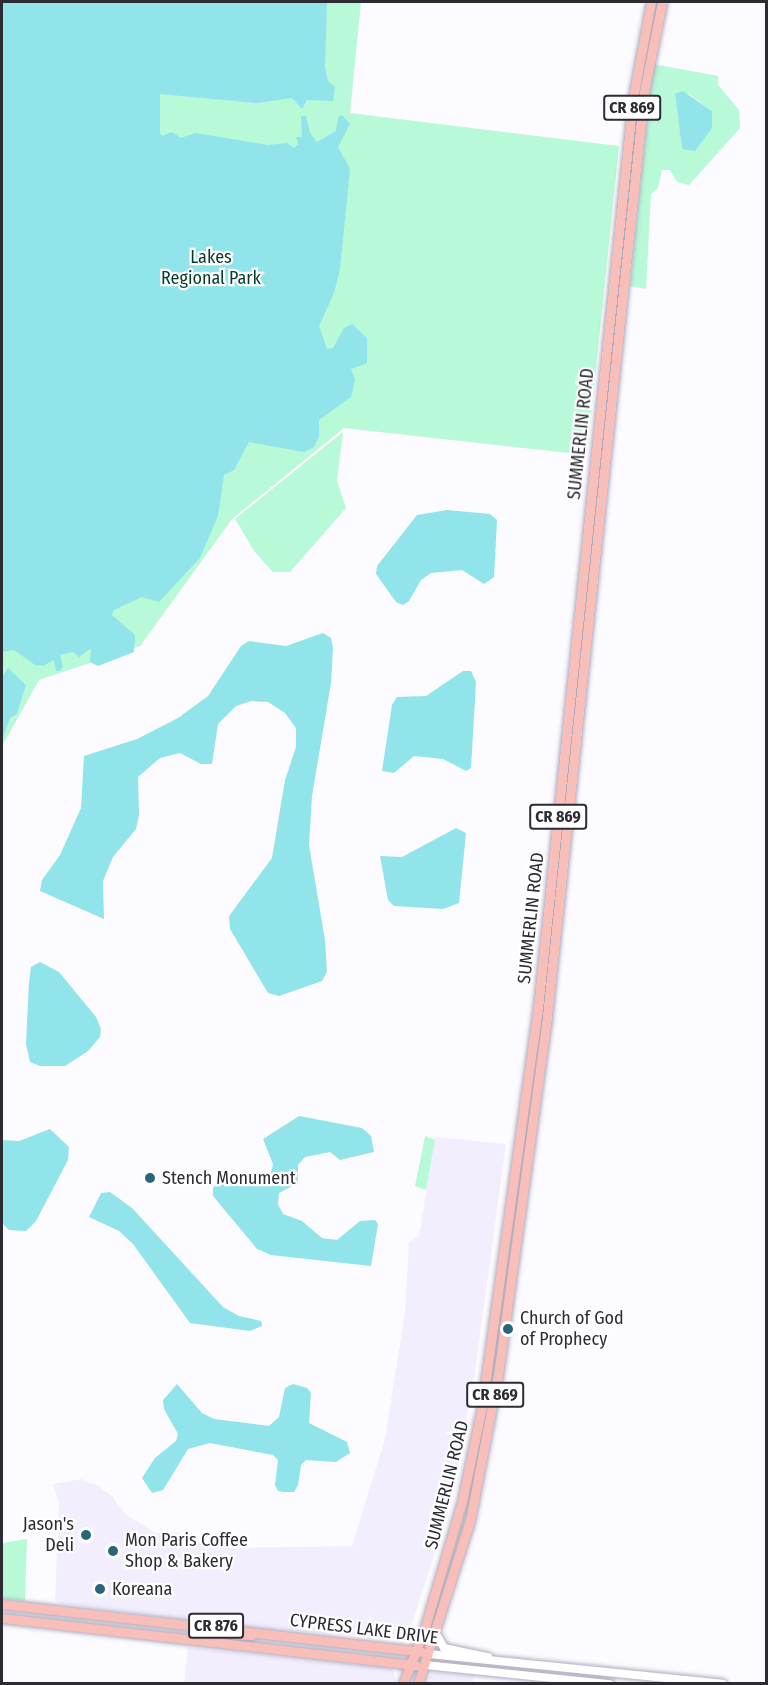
<!DOCTYPE html>
<style>
body{margin:0}
#map{position:relative;width:768px;height:1685px;overflow:hidden;background:#fcfbff;font-family:"Fira Sans Condensed",sans-serif}
div>[style]{position:absolute}
[style*='--x']{left:calc(var(--x)*1px);top:calc(var(--y)*1px);width:calc(var(--w)*1px);rotate:calc(var(--a)*1deg)}
.built>*{inset:0;background:#f2eefe}
.green>*{inset:0;background:#b8f9d7}
.water>*{inset:0;background:#91e4e9}
.roads{filter:drop-shadow(0 0 2px #afabbd) drop-shadow(0 0 2px #afabbd)}
.secondary>*{height:8px;margin:-4px;padding:0 4px;transform-origin:4px;border-radius:4px;background:#fff}
.primary>*{height:9px;margin:-4.5px;padding:0 4.5px;transform-origin:4.5px;border-radius:4.5px;background:#f8beba}
.dots>*{width:16px;height:16px;translate:-50% -50%;box-sizing:border-box;border:3px solid #fff;border-radius:50%}
span{translate:-50% -50%;white-space:nowrap;text-align:center;line-height:1.15;-webkit-text-stroke:4.5px #fff;paint-order:stroke}
.shield-label span{padding:2px 4px;background:#fff;border:2px solid;border-radius:4px;-webkit-text-stroke-width:0}
.shield-label{font-size:16px;color:#2d2b33;font-weight:700}
.park-label{font-size:18px;color:#053d28}
.street-label{font-size:18px;color:#2d2b33}
.poi-label{font-size:18px;color:#2d2b33}
.left{translate:0 -50%;text-align:left}
.right{translate:-100% -50%;text-align:right}
.frame{position:absolute;inset:0;border:3px solid #2d2b33;pointer-events:none}
</style>
<div id="map">
<div class="built">
<div style="clip-path:polygon(435px 1137px,506px 1144px,474px 1378px,451px 1503px,407px 1639px,250px 1628px,61px 1604px,55px 1600px,59px 1502px,53px 1484px,71px 1481px,81px 1479px,98px 1486px,111px 1495px,126px 1515px,156px 1533px,180px 1533px,188px 1538px,229px 1548px,352px 1546px,385px 1439px,405px 1313px,409px 1242px,419px 1236px)"></div>
<div style="clip-path:polygon(188px 1647px,387px 1668px,392px 1670px,396px 1679px,394px 1684px,184px 1683px)"></div>
<div style="clip-path:polygon(432px 1672px,474px 1675px,473px 1683px,427px 1683px)"></div>
</div>
<div class="green">
<div style="clip-path:polygon(2px 2px,361px 2px,350px 113px,619px 146px,587px 455px,344px 428px,232px 519px,140px 646px,39px 680px,2px 746px)"></div>
<div style="clip-path:polygon(evenodd,653px 64px,718px 76px,718px 85px,739px 110px,740px 128px,689px 185px,677px 182px,670px 170px,662px 170px,658px 188px,651px 194px,646px 289px,630px 286px,653px 64px,675px 94px,689px 94px,712px 111px,712px 128px,682px 149px,675px 94px)"></div>
<div style="clip-path:polygon(343px 432px,337px 481px,346px 508px,290px 572px,273px 572px,254px 551px,235px 519px)"></div>
<div style="clip-path:polygon(425px 1136px,435px 1140px,426px 1190px,415px 1186px)"></div>
<div style="clip-path:polygon(27px 1539px,25px 1601px,2px 1599px,2px 1543px)"></div>
</div>
<div class="water">
<div style="clip-path:polygon(2px 2px,327px 2px,325px 68px,328px 81px,335px 87px,333px 101px,307px 100px,302px 109px,292px 98px,257px 103px,160px 94px,160px 133px,162px 136px,172px 132px,181px 138px,195px 133px,268px 145px,287px 143px,294px 148px,298px 144px,296px 137px,302px 137px,301px 116px,306px 116px,310px 133px,317px 142px,336px 131px,338px 117px,342px 115px,350px 124px,338px 147px,350px 169px,340px 269px,334px 293px,319px 326px,327px 349px,333px 348px,344px 328px,352px 324px,367px 338px,367px 363px,351px 369px,355px 380px,351px 397px,319px 420px,319px 437px,314px 447px,304px 452px,249px 442px,234px 470px,224px 475px,218px 516px,200px 558px,159px 602px,142px 597px,114px 610px,112px 615px,135px 635px,134px 652px,98px 666px,90px 662px,91px 648px,79px 657px,73px 652px,60px 655px,63px 667px,60px 671px,56px 671px,54px 660px,43px 666px,35px 665px,14px 650px,2px 652px)"></div>
<div style="clip-path:polygon(683px 91px,712px 111px,712px 128px,695px 151px,682px 149px,675px 94px)"></div>
<div style="clip-path:polygon(447px 510px,490px 514px,497px 520px,494px 577px,484px 584px,462px 570px,431px 573px,421px 580px,409px 601px,403px 605px,396px 602px,376px 574px,377px 566px,417px 515px)"></div>
<div style="clip-path:polygon(323px 633px,331px 638px,333px 648px,331px 683px,312px 796px,309px 845px,325px 940px,327px 972px,322px 981px,279px 996px,268px 993px,230px 929px,229px 916px,272px 858px,285px 780px,296px 747px,296px 728px,285px 713px,268px 702px,251px 701px,236px 706px,218px 724px,212px 764px,201px 764px,180px 753px,160px 758px,138px 777px,139px 815px,136px 829px,113px 857px,103px 881px,104px 919px,40px 891px,42px 880px,60px 855px,81px 808px,84px 756px,137px 739px,178px 718px,208px 696px,241px 646px,249px 641px,286px 646px)"></div>
<div style="clip-path:polygon(8px 668px,26px 685px,17px 714px,10px 718px,2px 740px,2px 677px)"></div>
<div style="clip-path:polygon(463px 671px,471px 671px,476px 682px,471px 768px,466px 771px,443px 759px,414px 756px,394px 773px,382px 771px,392px 705px,397px 697px,426px 696px)"></div>
<div style="clip-path:polygon(456px 828px,466px 833px,459px 903px,443px 909px,394px 906px,388px 900px,380px 856px,402px 857px)"></div>
<div style="clip-path:polygon(40px 962px,59px 972px,96px 1017px,101px 1029px,100px 1037px,88px 1051px,65px 1066px,40px 1066px,30px 1062px,26px 1044px,29px 982px,31px 967px)"></div>
<div style="clip-path:polygon(299px 1116px,362px 1128px,371px 1136px,374px 1152px,340px 1160px,330px 1152px,305px 1157px,298px 1165px,298px 1183px,279px 1193px,278px 1204px,283px 1214px,302px 1221px,322px 1238px,337px 1240px,360px 1221px,375px 1220px,378px 1224px,371px 1266px,271px 1255px,257px 1249px,213px 1196px,213px 1188px,225px 1172px,247px 1186px,258px 1186px,271px 1173px,273px 1164px,263px 1139px)"></div>
<div style="clip-path:polygon(50px 1129px,69px 1147px,68px 1160px,36px 1221px,26px 1231px,9px 1230px,2px 1223px,2px 1140px,19px 1141px)"></div>
<div style="clip-path:polygon(110px 1192px,132px 1208px,223px 1307px,239px 1316px,261px 1321px,262px 1326px,250px 1331px,190px 1323px,133px 1244px,119px 1231px,89px 1217px,101px 1193px)"></div>
<div style="clip-path:polygon(177px 1384px,202px 1413px,214px 1419px,269px 1426px,279px 1417px,285px 1388px,293px 1384px,307px 1388px,311px 1393px,309px 1423px,347px 1442px,350px 1453px,336px 1462px,306px 1460px,301px 1465px,298px 1485px,294px 1492px,284px 1492px,278px 1491px,275px 1485px,278px 1460px,273px 1455px,210px 1443px,188px 1449px,163px 1490px,152px 1493px,142px 1478px,155px 1458px,176px 1441px,178px 1434px,164px 1409px,163px 1400px)"></div>
</div>
<div class="roads">
<div class="secondary">
<div style="--x:436;--y:1634;--w:16;--a:60"></div>
<div style="--x:444;--y:1648;--w:45;--a:11.6"></div>
<div style="--x:429;--y:1654;--w:295;--a:5.8"></div>
<div style="--x:425;--y:1665;--w:186;--a:5.9"></div>
</div>
<div class="primary">
<div style="--x:2;--y:1604;--w:422;--a:6.5"></div>
<div style="--x:2;--y:1618;--w:417;--a:6.5"></div>
<div style="--x:191;--y:1638;--w:15;--a:-20"></div>
<div style="--x:205;--y:1633;--w:47;--a:2.4"></div>
<div style="--x:403;--y:1684;--w:64;--a:-69"></div>
<div style="--x:426;--y:1624;--w:127;--a:-73.6"></div>
<div style="--x:462;--y:1502;--w:98;--a:-78.2"></div>
<div style="--x:482;--y:1406;--w:402;--a:-82"></div>
<div style="--x:538;--y:1008;--w:915;--a:-84.04"></div>
<div style="--x:633;--y:98;--w:98;--a:-79.4"></div>
<div style="--x:418;--y:1684;--w:172;--a:-72.4"></div>
<div style="--x:470;--y:1520;--w:148;--a:-79.1"></div>
<div style="--x:498;--y:1375;--w:352;--a:-82.2"></div>
<div style="--x:546;--y:1026;--w:939;--a:-84.01"></div>
<div style="--x:644;--y:92;--w:92;--a:-78.7"></div>
</div>
</div>
<div class="dots">
<div style="left:150px;top:1178px;background:#29647c"></div>
<div style="left:508px;top:1329px;background:#29647c"></div>
<div style="left:86px;top:1535px;background:#29647c"></div>
<div style="left:113px;top:1551px;background:#29647c"></div>
<div style="left:100px;top:1589px;background:#29647c"></div>
</div>
<div class="shield-label">
<span style="left:632px;top:108px">CR 869</span>
<span style="left:558px;top:817px">CR 869</span>
<span style="left:495px;top:1395px">CR 869</span>
<span style="left:216px;top:1626px">CR 876</span>
</div>
<div class="park-label">
<span style="left:211px;top:268px">Lakes<br>Regional Park</span>
</div>
<div class="street-label">
<span style="left:581px;top:434px;rotate:-84deg">SUMMERLIN ROAD</span>
<span style="left:531px;top:918px;rotate:-84deg">SUMMERLIN ROAD</span>
<span style="left:447px;top:1485px;rotate:-76deg">SUMMERLIN ROAD</span>
<span style="left:364px;top:1629px;rotate:7deg">CYPRESS LAKE DRIVE</span>
</div>
<div class="poi-label">
<span class="left" style="left:162px;top:1178px">Stench Monument</span>
<span class="left" style="left:520px;top:1329px">Church of God<br>of Prophecy</span>
<span class="right" style="left:74px;top:1535px">Jason's<br>Deli</span>
<span class="left" style="left:125px;top:1551px">Mon Paris Coffee<br>Shop &amp; Bakery</span>
<span class="left" style="left:112px;top:1589px">Koreana</span>
</div>
<div class="frame"></div>
</div>
